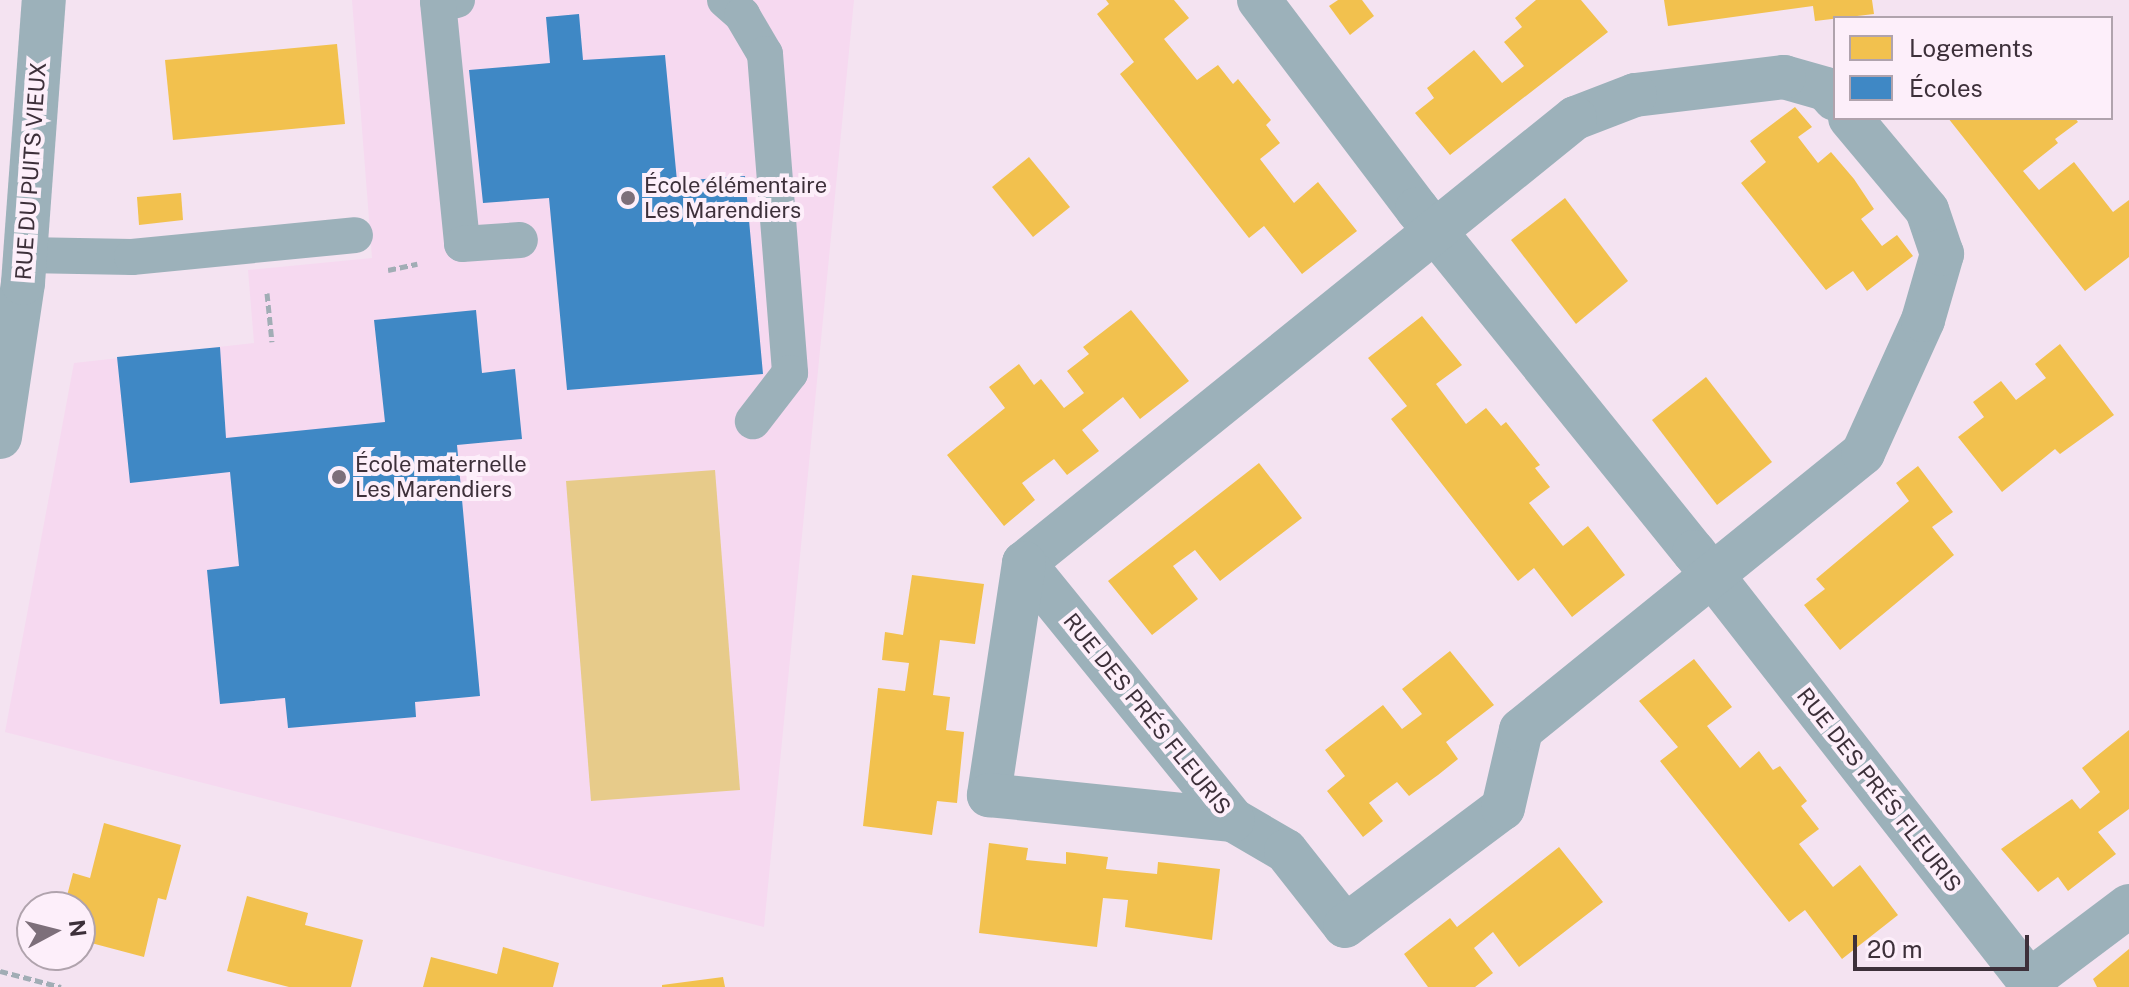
<!DOCTYPE html>
<meta charset="utf-8">
<style>
body{margin:0}
#map{position:relative;width:2129px;height:987px;overflow:hidden;background:#f4e3f1;font-family:"Public Sans",sans-serif}
div>[style]{position:absolute}
[style*='--x']{left:calc(var(--x)*1px);top:calc(var(--y)*1px);width:calc(var(--w)*1px);rotate:calc(var(--a)*1deg)}
.built>*{inset:0;background:#f6d9f0}
.green>*{inset:0;background:#e7cb8a}
.homes>*{inset:0;background:#f2c14e}
.schools>*{inset:0;background:#3f88c5}
.path>*{height:5px;margin-top:-2.5px;transform-origin:0;background:repeating-linear-gradient(90deg,#a1adb5 0 8px,transparent 0 12px)}
.service>*{height:36px;margin:-18px;padding:0 18px;transform-origin:18px;border-radius:18px;background:#9cb1ba}
.minor>*{height:44px;margin:-22px;padding:0 22px;transform-origin:22px;border-radius:22px;background:#9cb1ba}
.dots>*{width:22px;height:22px;translate:-50% -50%;box-sizing:border-box;border:4px solid #fdeffa;border-radius:50%}
span{translate:-50% -50%;white-space:nowrap;text-align:center;line-height:1.15;-webkit-text-stroke:8px #fdeffa;paint-order:stroke}
.street-label{font-size:22px;color:#3d303a}
.poi-label{font-size:22px;color:#3d303a}
.left{translate:0 -50%;text-align:left}
.legend{position:absolute;left:1833px;top:16px;width:280px;height:104px;box-sizing:border-box;background:#fdeffa;border:2px solid #b0a3ad;margin:0;padding:10px 14px;list-style:none;font-size:24px;color:#3d303a}
.legend li{display:flex;align-items:center;gap:16px;height:40px}
.legend b{width:40px;border:2px solid #b0a3ad}
.north{position:absolute;left:16px;top:891px;width:80px;height:80px;box-sizing:border-box;background:#fdeffa;border:2px solid #b0a3ad;border-radius:50%;rotate:83deg;font-size:22px;font-weight:700;line-height:32px;text-align:center;color:#3d303a}
.north::after{content:'';display:block;margin:auto;width:28px;height:36px;background:#7d6f7a;clip-path:polygon(50% 0,100% 100%,50% 72%,0 100%)}
.scale{position:absolute;left:1853px;top:935px;width:176px;height:36px;box-sizing:border-box;border:4px solid #3d303a;border-top:0;padding-left:10px;font-size:24px;line-height:28px;white-space:nowrap;color:#3d303a;-webkit-text-stroke:6px #fdeffa;paint-order:stroke}
</style>
<div id="map">
<div class="built">
<div style="clip-path:polygon(352px 0,854px 0,764px 927px,5px 732px,74px 363px,254px 343px,248px 270px,372px 258px)"></div>
</div>
<div class="green">
<div style="clip-path:polygon(715px 470px,740px 790px,591px 801px,566px 481px)"></div>
</div>
<div class="homes">
<div style="clip-path:polygon(1106px 0,1174px 0,1189px 18px,1164px 39px,1197px 80px,1218px 65px,1233px 84px,1238px 79px,1271px 120px,1266px 125px,1280px 143px,1260px 159px,1294px 203px,1318px 182px,1357px 231px,1302px 274px,1264px 226px,1249px 238px,1120px 74px,1134px 62px,1097px 14px,1109px 4px)"></div>
<div style="clip-path:polygon(1338px 0,1362px 0,1374px 16px,1350px 35px,1329px 6px)"></div>
<div style="clip-path:polygon(1536px 0,1581px 0,1608px 32px,1450px 155px,1415px 113px,1434px 98px,1427px 88px,1474px 50px,1502px 83px,1524px 66px,1504px 42px,1522px 27px,1515px 18px)"></div>
<div style="clip-path:polygon(1664px 0,1872px 0,1874px 14px,1815px 21px,1813px 6px,1668px 26px)"></div>
<div style="clip-path:polygon(337px 44px,345px 124px,173px 140px,165px 60px)"></div>
<div style="clip-path:polygon(1795px 107px,1812px 127px,1798px 137px,1818px 163px,1831px 152px,1854px 179px,1874px 209px,1861px 219px,1882px 246px,1897px 235px,1913px 256px,1867px 291px,1853px 271px,1826px 290px,1741px 183px,1766px 162px,1750px 141px)"></div>
<div style="clip-path:polygon(1948px 118px,2075px 118px,2078px 122px,2055px 139px,2058px 143px,2023px 171px,2039px 190px,2074px 162px,2113px 212px,2129px 200px,2129px 257px,2085px 291px)"></div>
<div style="clip-path:polygon(1029px 157px,1070px 207px,1033px 237px,992px 187px)"></div>
<div style="clip-path:polygon(181px 193px,183px 220px,139px 225px,137px 197px)"></div>
<div style="clip-path:polygon(1565px 198px,1628px 281px,1576px 324px,1511px 240px)"></div>
<div style="clip-path:polygon(1131px 310px,1189px 381px,1140px 419px,1123px 397px,1082px 430px,1099px 451px,1067px 475px,1054px 459px,1022px 483px,1035px 500px,1004px 526px,947px 455px,1005px 408px,989px 387px,1019px 364px,1034px 385px,1041px 379px,1064px 408px,1084px 393px,1067px 371px,1089px 354px,1083px 347px)"></div>
<div style="clip-path:polygon(1422px 316px,1462px 365px,1436px 384px,1466px 424px,1486px 408px,1501px 426px,1506px 422px,1540px 465px,1535px 468px,1550px 487px,1529px 503px,1563px 546px,1588px 526px,1625px 575px,1572px 617px,1534px 568px,1518px 581px,1391px 419px,1407px 406px,1368px 358px)"></div>
<div style="clip-path:polygon(2060px 344px,2114px 415px,2060px 454px,2055px 449px,2002px 492px,1958px 437px,1984px 417px,1973px 402px,2001px 381px,2016px 400px,2046px 378px,2035px 364px)"></div>
<div style="clip-path:polygon(1706px 377px,1772px 462px,1717px 505px,1652px 420px)"></div>
<div style="clip-path:polygon(1259px 463px,1302px 518px,1220px 581px,1195px 550px,1173px 566px,1198px 599px,1152px 635px,1108px 581px)"></div>
<div style="clip-path:polygon(1918px 466px,1953px 512px,1932px 527px,1954px 555px,1840px 650px,1804px 605px,1825px 589px,1816px 579px,1909px 501px,1896px 483px)"></div>
<div style="clip-path:polygon(912px 575px,984px 584px,975px 644px,940px 640px,933px 695px,950px 697px,946px 730px,964px 732px,957px 803px,937px 801px,932px 835px,863px 826px,878px 688px,905px 691px,909px 663px,882px 660px,885px 632px,903px 635px)"></div>
<div style="clip-path:polygon(1450px 651px,1494px 705px,1446px 742px,1458px 759px,1438px 775px,1409px 796px,1397px 782px,1369px 803px,1383px 821px,1363px 837px,1327px 791px,1345px 776px,1325px 750px,1383px 705px,1402px 729px,1422px 714px,1402px 689px)"></div>
<div style="clip-path:polygon(1694px 659px,1732px 707px,1707px 726px,1740px 768px,1759px 751px,1773px 770px,1780px 766px,1807px 801px,1801px 806px,1819px 829px,1799px 844px,1833px 887px,1860px 865px,1898px 915px,1842px 959px,1805px 910px,1789px 922px,1660px 761px,1678px 747px,1639px 701px)"></div>
<div style="clip-path:polygon(2129px 730px,2129px 809px,2098px 832px,2116px 854px,2068px 891px,2058px 877px,2038px 892px,2001px 849px,2072px 799px,2080px 809px,2100px 792px,2082px 768px)"></div>
<div style="clip-path:polygon(104px 823px,181px 845px,166px 900px,158px 898px,144px 957px,80px 940px,80px 907px,64px 907px,73px 873px,90px 878px)"></div>
<div style="clip-path:polygon(989px 843px,1028px 848px,1026px 860px,1066px 864px,1066px 852px,1108px 857px,1106px 869px,1157px 874px,1158px 862px,1220px 869px,1212px 940px,1125px 927px,1128px 900px,1103px 898px,1097px 947px,979px 933px)"></div>
<div style="clip-path:polygon(1559px 847px,1603px 902px,1519px 967px,1493px 932px,1474px 948px,1493px 973px,1475px 987px,1428px 987px,1404px 954px,1450px 918px,1457px 927px)"></div>
<div style="clip-path:polygon(247px 896px,308px 913px,305px 925px,363px 940px,351px 987px,289px 987px,227px 971px)"></div>
<div style="clip-path:polygon(503px 947px,559px 963px,553px 987px,423px 987px,431px 957px,497px 974px)"></div>
<div style="clip-path:polygon(2129px 949px,2129px 987px,2097px 987px,2093px 979px)"></div>
<div style="clip-path:polygon(723px 977px,725px 987px,662px 987px,662px 985px)"></div>
</div>
<div class="schools">
<div style="clip-path:polygon(579px 14px,583px 60px,665px 55px,677px 181px,745px 176px,763px 374px,567px 390px,549px 198px,483px 203px,469px 70px,550px 63px,546px 17px)"></div>
<div style="clip-path:polygon(476px 310px,482px 373px,515px 369px,522px 439px,457px 445px,480px 696px,415px 702px,416px 717px,288px 728px,285px 698px,220px 704px,207px 570px,239px 566px,230px 472px,130px 483px,117px 357px,220px 347px,226px 438px,385px 422px,374px 320px)"></div>
</div>
<div class="path">
<div style="--x:388;--y:270;--w:30;--a:-12"></div>
<div style="--x:267;--y:293;--w:49;--a:84.2"></div>
<div style="--x:0;--y:971;--w:63;--a:14.7"></div>
</div>
<div class="service">
<div style="--x:457;--y:0;--w:19;--a:174"></div>
<div style="--x:438;--y:2;--w:243;--a:84.3"></div>
<div style="--x:462;--y:244;--w:58;--a:-3.9"></div>
<div style="--x:725;--y:0;--w:23;--a:41"></div>
<div style="--x:742;--y:15;--w:45;--a:59.5"></div>
<div style="--x:765;--y:54;--w:320;--a:85.5"></div>
<div style="--x:790;--y:373;--w:61;--a:127.6"></div>
<div style="--x:25;--y:255;--w:107;--a:1.1"></div>
<div style="--x:132;--y:257;--w:224;--a:-5.6"></div>
</div>
<div class="minor">
<div style="--x:1259;--y:0;--w:262;--a:52.9"></div>
<div style="--x:1417;--y:209;--w:441;--a:51.1"></div>
<div style="--x:1694;--y:552;--w:544;--a:52.01"></div>
<div style="--x:2029;--y:981;--w:125;--a:-36.9"></div>
<div style="--x:1835;--y:99;--w:13;--a:-132"></div>
<div style="--x:1826;--y:89;--w:44;--a:-164.1"></div>
<div style="--x:1784;--y:77;--w:150;--a:173.1"></div>
<div style="--x:1635;--y:95;--w:64;--a:159"></div>
<div style="--x:1575;--y:118;--w:708;--a:141.07"></div>
<div style="--x:1024;--y:563;--w:331;--a:50.9"></div>
<div style="--x:1233;--y:820;--w:61;--a:30.3"></div>
<div style="--x:1286;--y:851;--w:95;--a:51.8"></div>
<div style="--x:1345;--y:926;--w:197;--a:-36.8"></div>
<div style="--x:1503;--y:808;--w:80;--a:-77"></div>
<div style="--x:1521;--y:730;--w:440;--a:-39"></div>
<div style="--x:1863;--y:453;--w:146;--a:-65.7"></div>
<div style="--x:1923;--y:320;--w:69;--a:-73.9"></div>
<div style="--x:1942;--y:254;--w:46;--a:-108.8"></div>
<div style="--x:1927;--y:210;--w:120;--a:-129.9"></div>
<div style="--x:0;--y:437;--w:156;--a:-81.5"></div>
<div style="--x:23;--y:283;--w:284;--a:-85.8"></div>
<div style="--x:1024;--y:563;--w:235;--a:98.6"></div>
<div style="--x:989;--y:795;--w:245;--a:5.9"></div>
</div>
<div class="dots">
<div style="left:628px;top:198px;background:#7d6f7a"></div>
<div style="left:339px;top:477px;background:#7d6f7a"></div>
</div>
<div class="street-label">
<span style="left:31px;top:171px;rotate:-86deg">RUE DU PUITS VIEUX</span>
<span style="left:1147px;top:714px;rotate:51deg">RUE DES PRÉS FLEURIS</span>
<span style="left:1879px;top:790px;rotate:52deg">RUE DES PRÉS FLEURIS</span>
</div>
<div class="poi-label">
<span class="left" style="left:644px;top:198px">École élémentaire<br>Les Marendiers</span>
<span class="left" style="left:355px;top:477px">École maternelle<br>Les Marendiers</span>
</div>
<ul class="legend">
<li><b style="height:22px;background:#f2c14e"></b>Logements</li>
<li><b style="height:22px;background:#3f88c5"></b>Écoles</li>
</ul>
<div class="north">N</div>
<div class="scale">20 m</div>
</div>
